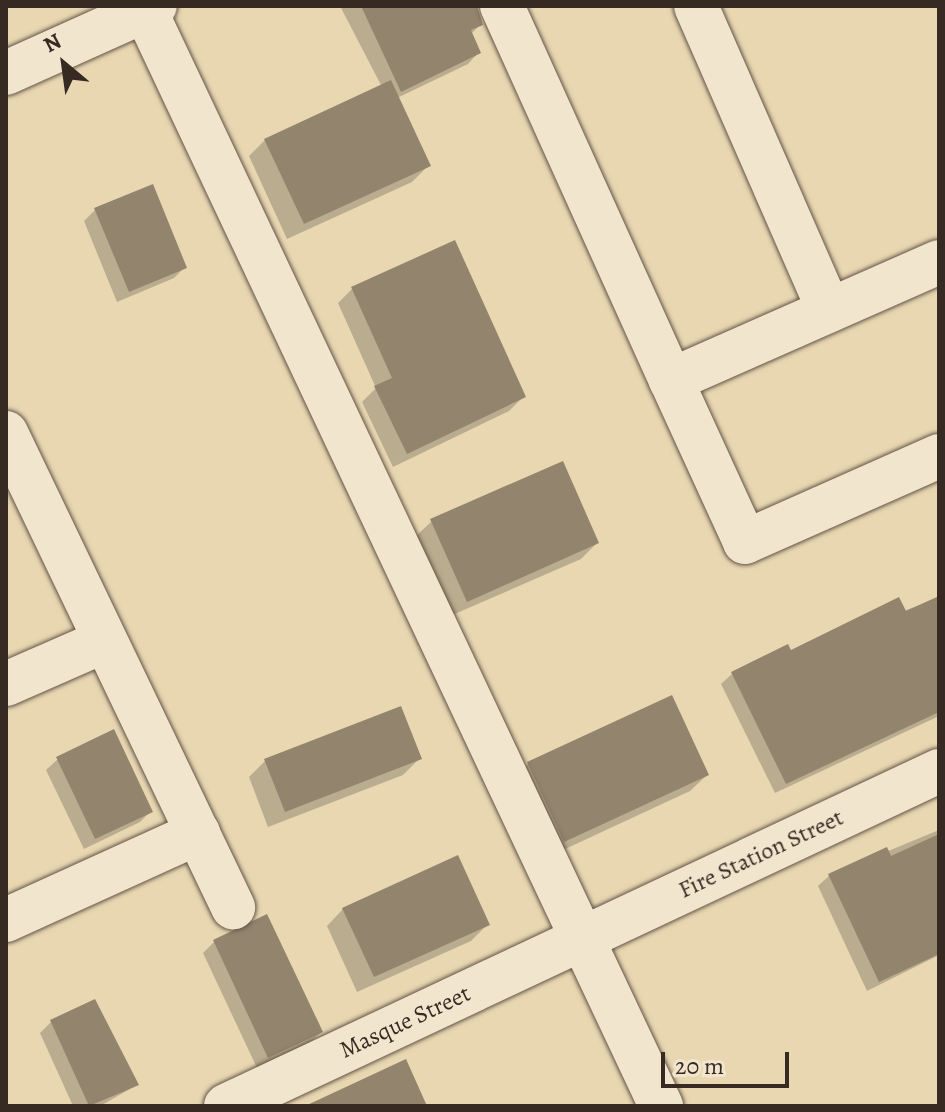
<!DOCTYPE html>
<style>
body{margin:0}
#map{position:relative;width:945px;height:1112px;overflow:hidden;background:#e9d7b2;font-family:Alegreya,serif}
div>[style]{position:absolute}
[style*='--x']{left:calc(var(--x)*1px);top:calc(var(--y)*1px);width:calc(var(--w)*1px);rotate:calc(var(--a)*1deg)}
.shadow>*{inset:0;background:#0003}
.building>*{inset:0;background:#93846d}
.roads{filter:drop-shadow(0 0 2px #635547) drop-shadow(0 0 2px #635547)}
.minor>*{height:44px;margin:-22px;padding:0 22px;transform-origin:22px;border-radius:22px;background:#f1e5cd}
span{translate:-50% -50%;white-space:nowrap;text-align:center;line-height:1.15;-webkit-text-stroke:7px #f1e5cd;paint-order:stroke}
.street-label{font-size:24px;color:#362a23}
.frame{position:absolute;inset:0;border:8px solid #362a23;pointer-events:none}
.north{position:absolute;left:24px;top:24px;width:80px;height:80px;-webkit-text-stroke:6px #f1e5cd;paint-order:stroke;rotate:331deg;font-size:22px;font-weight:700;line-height:32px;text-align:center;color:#362a23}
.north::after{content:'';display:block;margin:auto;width:28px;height:36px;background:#362a23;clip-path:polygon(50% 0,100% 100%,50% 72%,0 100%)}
.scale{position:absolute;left:661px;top:1052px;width:128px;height:36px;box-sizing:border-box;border:4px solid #362a23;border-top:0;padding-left:10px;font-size:24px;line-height:28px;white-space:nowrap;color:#362a23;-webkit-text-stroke:6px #f1e5cd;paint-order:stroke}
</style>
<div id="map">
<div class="shadow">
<div style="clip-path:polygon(340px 6px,476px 6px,481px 24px,470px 35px,479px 52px,468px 64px,397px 98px,428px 166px,412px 182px,287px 239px,249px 156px,265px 140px,382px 87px)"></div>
<div style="clip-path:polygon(95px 210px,185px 267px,174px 278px,117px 302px,84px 221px)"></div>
<div style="clip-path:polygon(352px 289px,523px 397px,509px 411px,393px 467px,362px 402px,376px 388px,338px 303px)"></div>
<div style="clip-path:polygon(432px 521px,597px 543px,581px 559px,450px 616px,415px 537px)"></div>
<div style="clip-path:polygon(939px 598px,939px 716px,775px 793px,721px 684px,733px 673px)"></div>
<div style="clip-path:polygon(58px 759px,151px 811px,140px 822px,84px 849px,46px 770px)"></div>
<div style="clip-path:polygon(419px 759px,403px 775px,268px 827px,249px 777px,265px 761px)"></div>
<div style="clip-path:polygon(528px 764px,707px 775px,690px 791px,548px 857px,512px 780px)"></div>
<div style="clip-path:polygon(939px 830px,939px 955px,867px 991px,818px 886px,830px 875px)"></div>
<div style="clip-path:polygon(343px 909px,487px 925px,471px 941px,357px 992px,327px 926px)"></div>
<div style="clip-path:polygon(214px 942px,321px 1032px,310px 1043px,257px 1068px,203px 953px)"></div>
<div style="clip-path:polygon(51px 1022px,137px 1085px,100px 1106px,73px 1106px,40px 1033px)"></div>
</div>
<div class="building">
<div style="clip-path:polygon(361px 6px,477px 6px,483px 25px,471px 30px,481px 53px,401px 92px)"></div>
<div style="clip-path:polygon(391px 80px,431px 166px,304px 224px,264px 139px)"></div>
<div style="clip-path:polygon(153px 184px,187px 268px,129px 292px,94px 208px)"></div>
<div style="clip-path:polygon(455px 240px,526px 397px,407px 454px,374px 386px,392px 378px,351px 287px)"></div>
<div style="clip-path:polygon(563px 461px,599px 543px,467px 602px,430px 519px)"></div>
<div style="clip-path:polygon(939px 596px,939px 712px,786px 784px,731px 672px,788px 644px,791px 650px,899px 597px,906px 611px)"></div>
<div style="clip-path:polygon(672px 695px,709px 775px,564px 842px,527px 762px)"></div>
<div style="clip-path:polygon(401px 706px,422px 759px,285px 812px,264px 759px)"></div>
<div style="clip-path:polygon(114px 729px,153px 812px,95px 839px,56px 757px)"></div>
<div style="clip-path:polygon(939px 834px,939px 954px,879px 982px,828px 874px,887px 847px,891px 856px)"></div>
<div style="clip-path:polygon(458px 855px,490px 925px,374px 977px,342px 908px)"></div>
<div style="clip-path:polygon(267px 914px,323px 1032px,268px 1058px,213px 940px)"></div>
<div style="clip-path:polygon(95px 999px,139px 1085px,89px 1106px,50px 1020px)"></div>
<div style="clip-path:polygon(406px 1059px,427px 1106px,305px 1106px)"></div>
</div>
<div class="roads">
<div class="minor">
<div style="--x:143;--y:6;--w:1216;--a:64.78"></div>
<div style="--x:502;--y:6;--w:410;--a:65.7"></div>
<div style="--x:696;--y:6;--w:332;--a:66.4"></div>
<div style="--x:6;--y:73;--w:163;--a:-24.2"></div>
<div style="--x:939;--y:262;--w:293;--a:156.2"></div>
<div style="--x:671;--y:380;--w:178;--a:65.4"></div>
<div style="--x:745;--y:542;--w:212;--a:-23.9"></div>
<div style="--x:6;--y:433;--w:526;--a:64.41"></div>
<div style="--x:6;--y:684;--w:105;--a:-23.6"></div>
<div style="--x:6;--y:920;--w:211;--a:-24.4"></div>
<div style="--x:226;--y:1106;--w:788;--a:-25.17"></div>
</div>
</div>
<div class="street-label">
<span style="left:761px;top:854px;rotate:-25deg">Fire Station Street</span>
<span style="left:405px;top:1022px;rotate:-25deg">Masque Street</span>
</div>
<div class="frame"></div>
<div class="north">N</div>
<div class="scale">20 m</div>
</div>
